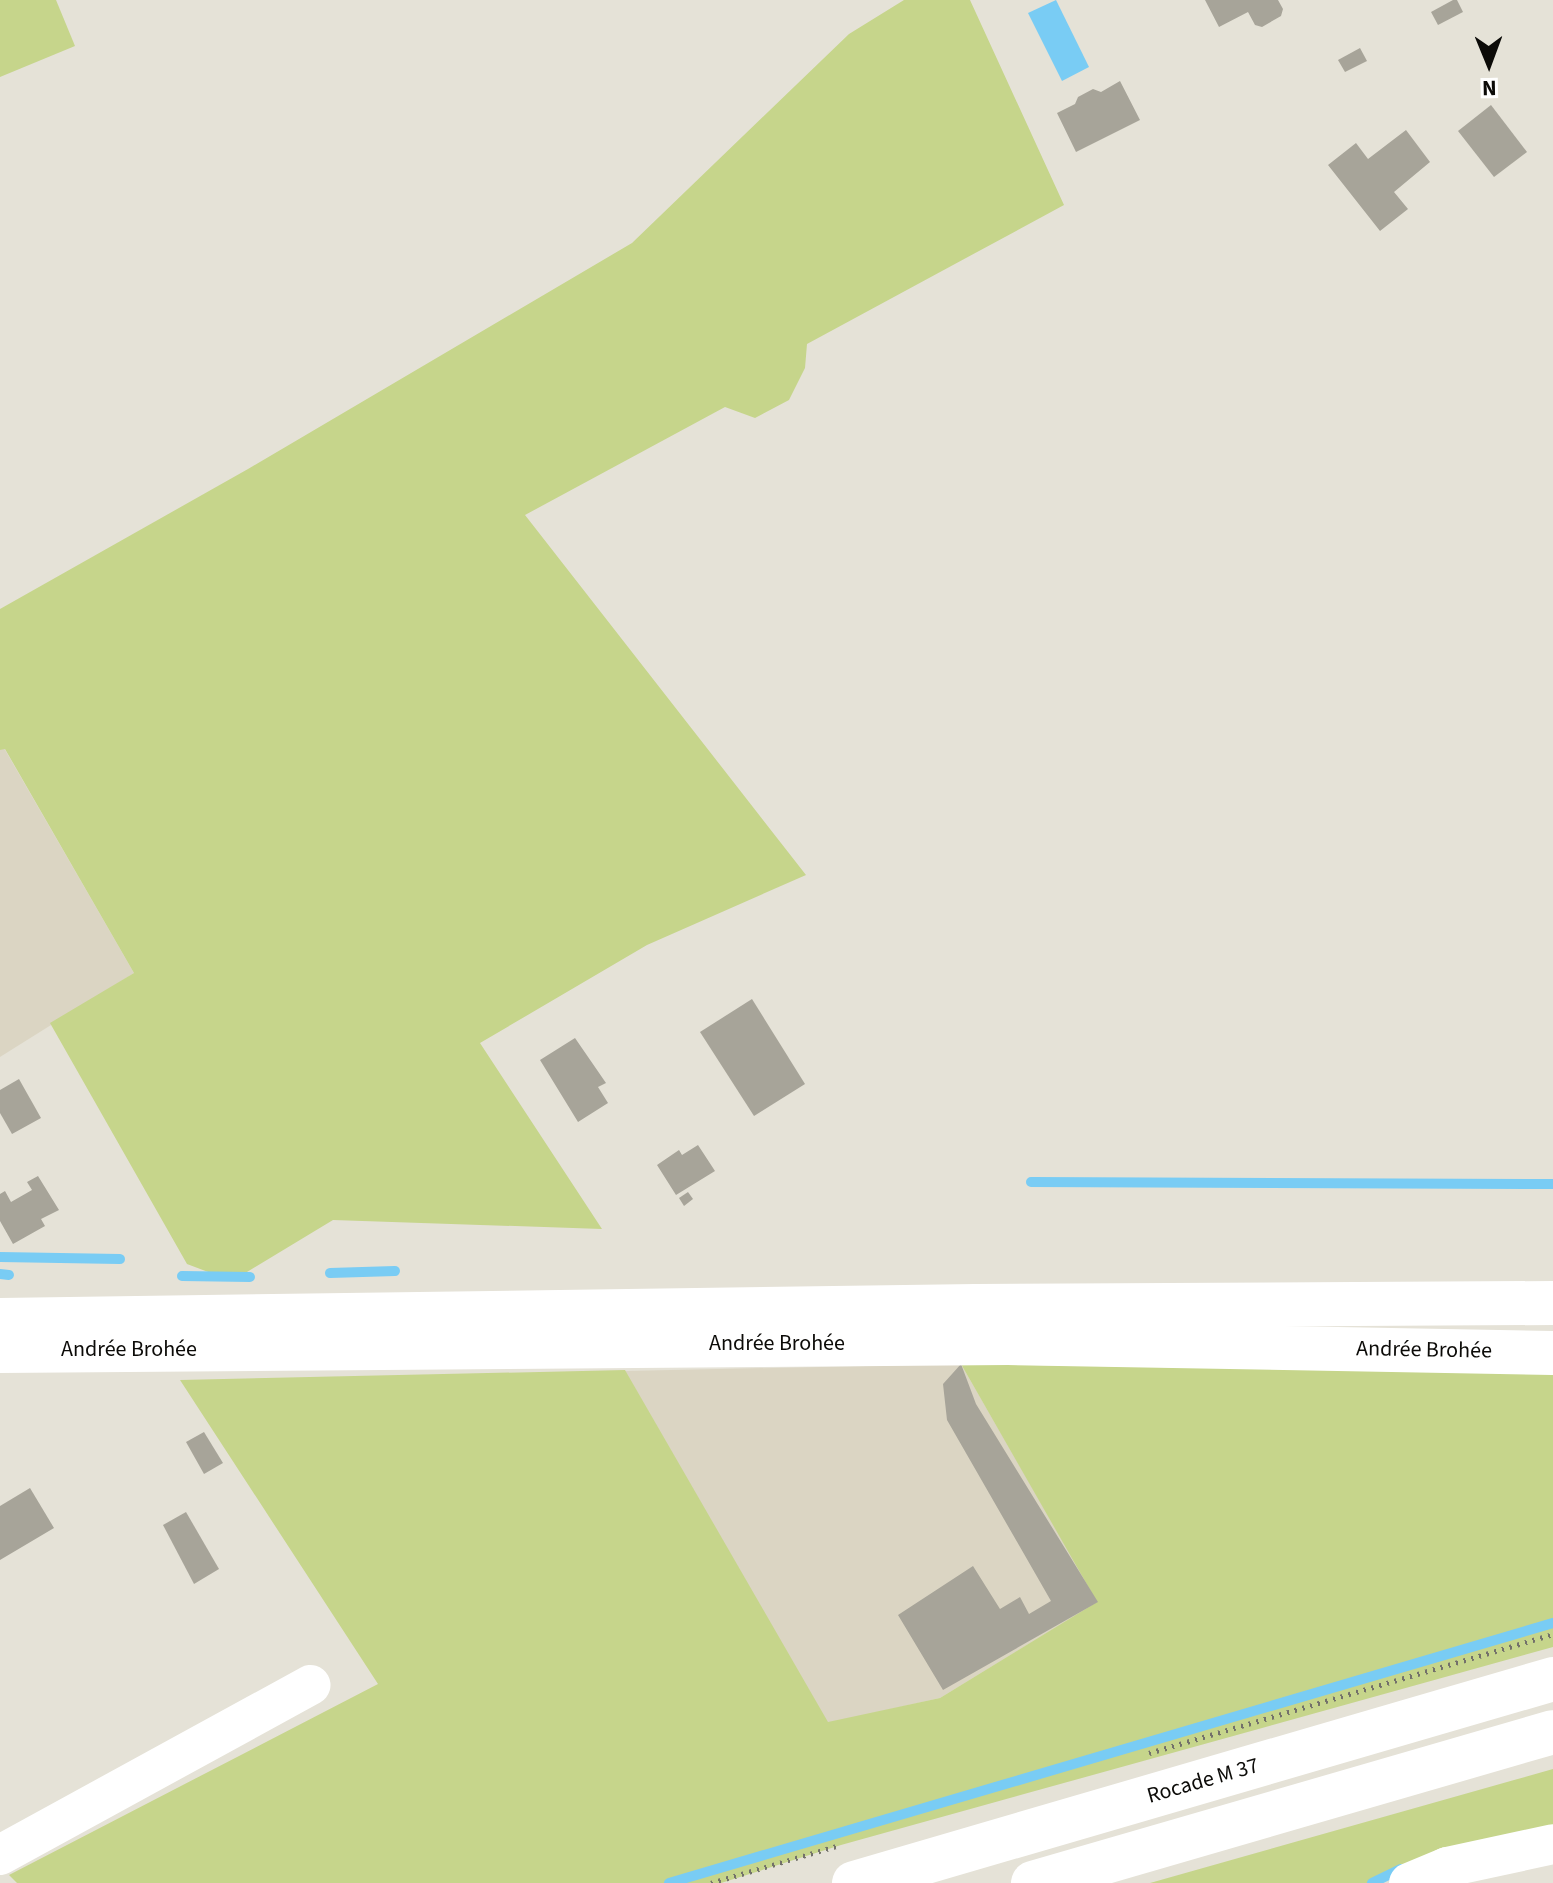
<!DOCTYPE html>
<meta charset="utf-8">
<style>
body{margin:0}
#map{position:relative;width:1553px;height:1883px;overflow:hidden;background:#e5e2d7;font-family:"Source Sans 3",sans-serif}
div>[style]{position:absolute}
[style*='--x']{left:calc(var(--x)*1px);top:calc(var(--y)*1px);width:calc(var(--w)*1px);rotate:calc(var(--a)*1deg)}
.built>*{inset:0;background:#dbd5c3}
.green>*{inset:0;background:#c6d58b}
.water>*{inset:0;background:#79ccf4}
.stream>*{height:10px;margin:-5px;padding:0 5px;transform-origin:5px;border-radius:5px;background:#79ccf4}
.building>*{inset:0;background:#a7a499}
.path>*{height:5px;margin-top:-2.5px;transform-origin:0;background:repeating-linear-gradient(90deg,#73716a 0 2px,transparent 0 8px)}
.minor>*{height:40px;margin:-20px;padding:0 20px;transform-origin:20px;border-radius:20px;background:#fff}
.major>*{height:44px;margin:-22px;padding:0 22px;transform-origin:22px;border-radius:22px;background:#fff}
.highway>*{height:44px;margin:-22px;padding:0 22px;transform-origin:22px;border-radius:22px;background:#fff}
span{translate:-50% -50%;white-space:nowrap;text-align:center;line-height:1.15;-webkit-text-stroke:6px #fff;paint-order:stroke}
.street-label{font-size:22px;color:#0c0b08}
.north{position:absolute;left:1449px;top:24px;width:80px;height:80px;-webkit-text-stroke:6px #fff;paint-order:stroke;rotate:179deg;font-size:22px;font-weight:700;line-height:32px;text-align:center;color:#0c0b08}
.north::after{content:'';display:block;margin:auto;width:28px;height:36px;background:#0c0b08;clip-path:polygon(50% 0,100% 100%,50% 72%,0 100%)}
</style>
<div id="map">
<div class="built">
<div style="clip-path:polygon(4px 748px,134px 973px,0 1057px,0 750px)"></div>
<div style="clip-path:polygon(961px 1364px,1098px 1602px,940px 1698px,828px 1723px,625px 1371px)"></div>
</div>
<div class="green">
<div style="clip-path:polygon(0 0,56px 0,75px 46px,0 77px)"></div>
<div style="clip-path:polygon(904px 0,970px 0,1064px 205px,807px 344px,805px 368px,789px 400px,755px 418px,725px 407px,525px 515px,806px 875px,647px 945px,480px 1043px,602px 1229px,333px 1220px,232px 1281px,187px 1264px,50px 1023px,134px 973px,5px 749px,0 750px,0 609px,248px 469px,632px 243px,849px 34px)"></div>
<div style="clip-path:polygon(961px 1364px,1553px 1373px,1553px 1647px,841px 1845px,721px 1883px,17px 1883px,9px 1875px,378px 1684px,180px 1380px,625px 1370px,828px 1722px,940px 1698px,1097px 1602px)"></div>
<div style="clip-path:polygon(1553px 1769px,1553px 1829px,1406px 1869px,1381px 1883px,1150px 1883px)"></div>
</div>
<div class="water">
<div style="clip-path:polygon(1056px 0,1089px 67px,1062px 81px,1028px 13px)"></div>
</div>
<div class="stream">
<div style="--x:1031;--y:1182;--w:522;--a:0.22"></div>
<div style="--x:0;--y:1257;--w:120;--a:1"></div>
<div style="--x:330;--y:1273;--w:65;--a:-1.8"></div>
<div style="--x:0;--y:1274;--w:9;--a:6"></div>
<div style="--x:182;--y:1276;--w:68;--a:0.8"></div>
<div style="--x:669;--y:1883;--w:921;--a:-16.39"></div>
<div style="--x:1372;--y:1883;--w:32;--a:-26"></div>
</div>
<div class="building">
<div style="clip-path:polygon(1205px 0,1278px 0,1283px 9px,1281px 16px,1262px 27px,1255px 25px,1248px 12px,1219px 27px)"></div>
<div style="clip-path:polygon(1453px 0,1457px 0,1463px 12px,1438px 25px,1431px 12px)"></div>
<div style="clip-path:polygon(1360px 48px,1367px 61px,1345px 72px,1338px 60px)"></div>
<div style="clip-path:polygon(1120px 81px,1140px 120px,1076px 152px,1057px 113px,1075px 104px,1078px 97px,1093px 89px,1101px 92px)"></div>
<div style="clip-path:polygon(1491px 105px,1527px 152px,1494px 177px,1458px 131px)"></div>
<div style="clip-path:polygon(1406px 130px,1430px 162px,1394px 192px,1408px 209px,1380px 231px,1328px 165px,1356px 143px,1368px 159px)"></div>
<div style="clip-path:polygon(752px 999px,805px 1084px,754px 1116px,700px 1032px)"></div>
<div style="clip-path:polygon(575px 1038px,606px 1083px,598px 1087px,608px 1103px,578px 1122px,540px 1060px)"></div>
<div style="clip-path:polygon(19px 1079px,41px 1118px,12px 1134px,0 1113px,0 1090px)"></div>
<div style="clip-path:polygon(698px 1145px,715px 1171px,676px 1195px,657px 1165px,679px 1150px,682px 1155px)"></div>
<div style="clip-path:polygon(38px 1176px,59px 1210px,41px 1219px,45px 1226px,13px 1244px,0 1221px,0 1194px,5px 1191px,11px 1202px,32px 1190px,27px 1182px)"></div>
<div style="clip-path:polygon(688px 1192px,693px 1199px,684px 1206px,679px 1198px)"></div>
<div style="clip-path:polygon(961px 1364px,976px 1404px,1098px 1602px,943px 1690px,898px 1615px,973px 1566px,1000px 1609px,1020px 1597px,1029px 1614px,1051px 1601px,947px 1420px,943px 1384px)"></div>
<div style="clip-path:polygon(204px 1432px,223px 1463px,204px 1474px,186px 1442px)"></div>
<div style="clip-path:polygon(30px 1488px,54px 1528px,0 1560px,0 1506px)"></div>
<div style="clip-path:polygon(186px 1512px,219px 1569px,194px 1584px,163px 1525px)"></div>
</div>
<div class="path">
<div style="--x:1149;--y:1753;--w:421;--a:-16.4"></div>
<div style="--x:711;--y:1883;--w:134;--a:-16.4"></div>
</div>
<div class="minor">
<div style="--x:0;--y:1855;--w:354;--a:-28.7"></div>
<div style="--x:1409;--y:1883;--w:41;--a:-22.8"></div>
<div style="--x:1447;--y:1867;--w:108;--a:-12.2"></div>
</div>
<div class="major">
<div style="--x:0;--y:1320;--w:976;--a:-0.82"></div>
<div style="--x:976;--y:1306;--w:577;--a:-0.3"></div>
<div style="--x:0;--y:1351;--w:1008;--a:-0.45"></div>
<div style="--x:1008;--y:1343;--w:545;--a:1.05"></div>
</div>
<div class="highway">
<div style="--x:854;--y:1883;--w:728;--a:-16.27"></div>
<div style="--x:1033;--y:1883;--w:541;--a:-16.19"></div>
</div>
<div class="street-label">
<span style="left:777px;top:1344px">Andrée Brohée</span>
<span style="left:129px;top:1350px">Andrée Brohée</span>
<span style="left:1424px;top:1350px;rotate:1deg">Andrée Brohée</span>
<span style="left:1203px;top:1781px;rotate:-16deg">Rocade M 37</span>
</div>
<div class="north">N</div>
</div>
